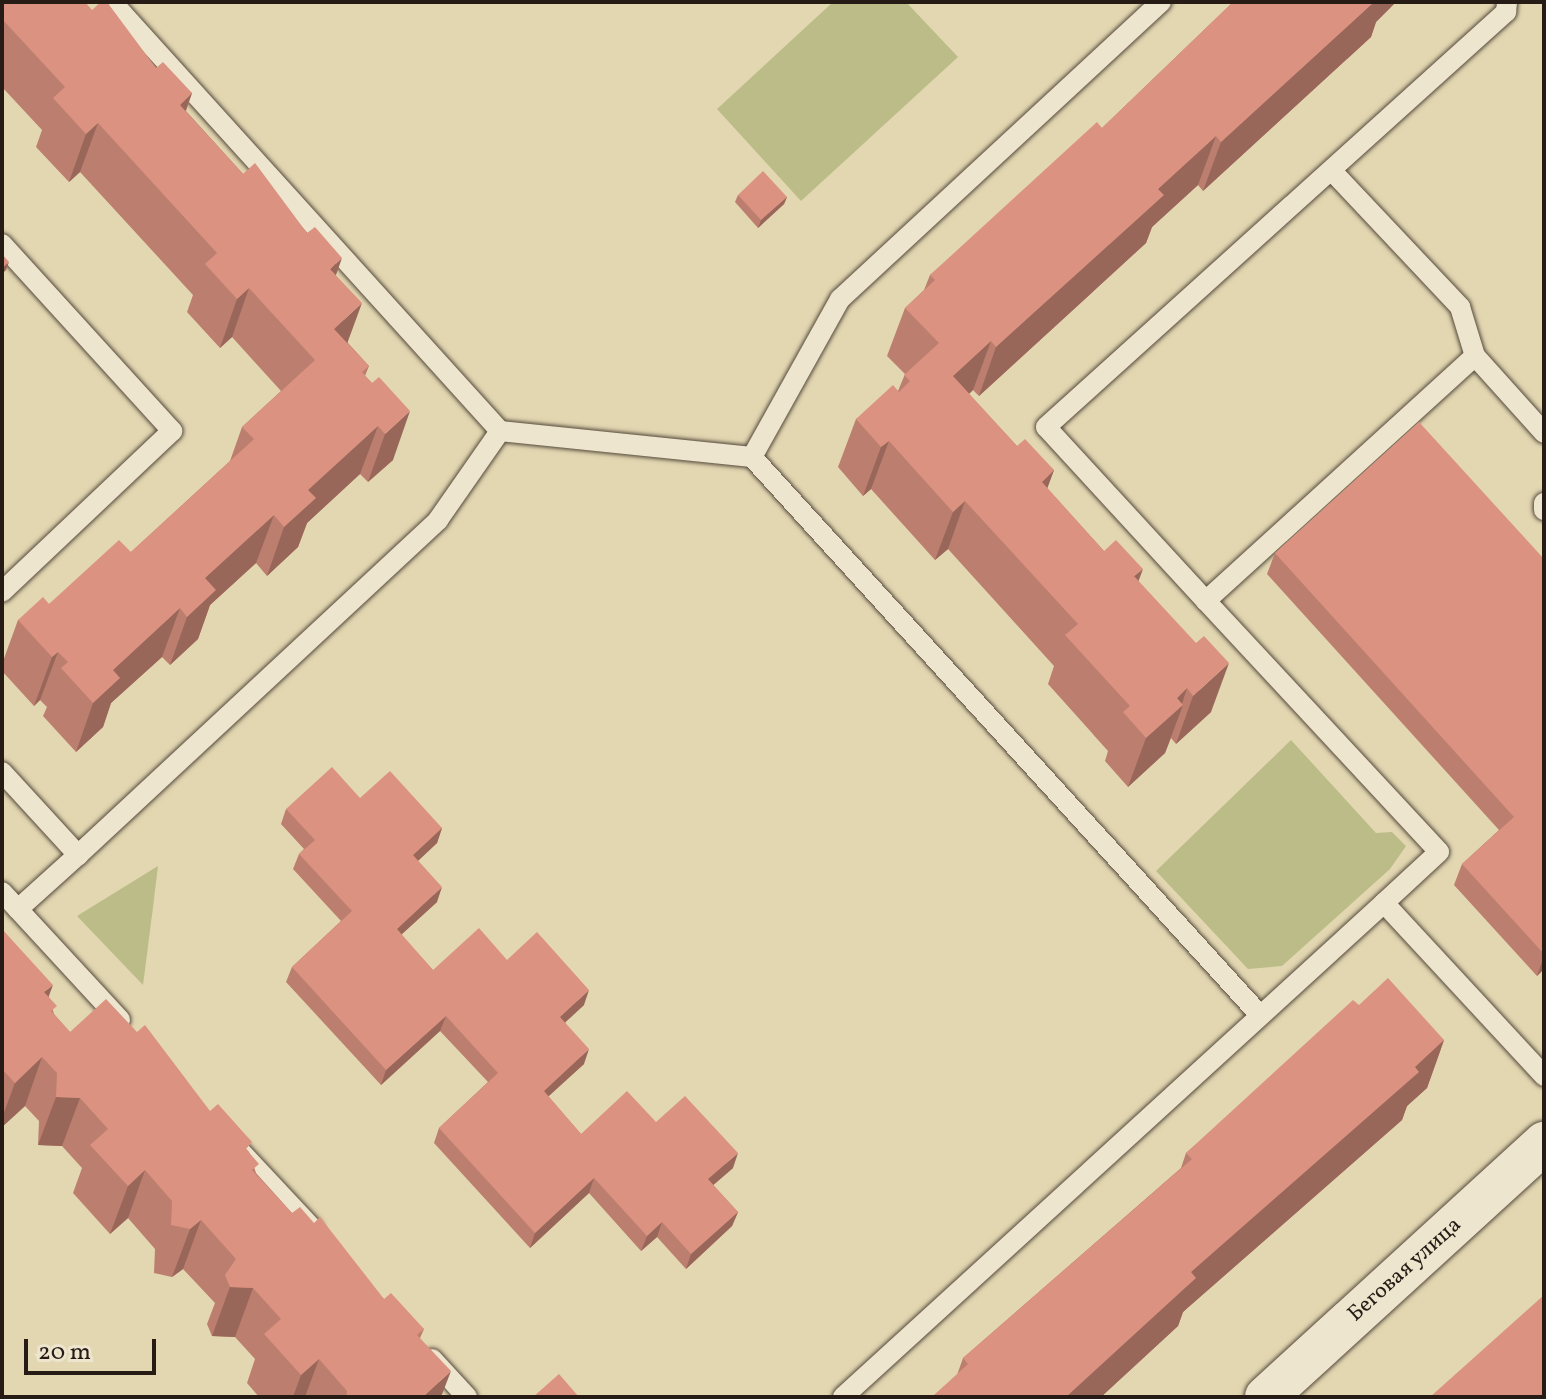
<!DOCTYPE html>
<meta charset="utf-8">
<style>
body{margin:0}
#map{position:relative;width:1546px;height:1399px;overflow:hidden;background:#e3d7b2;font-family:Vollkorn,serif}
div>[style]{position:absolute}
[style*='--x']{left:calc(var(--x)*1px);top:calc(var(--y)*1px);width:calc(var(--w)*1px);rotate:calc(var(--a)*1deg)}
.green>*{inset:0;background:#bbbc87}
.roads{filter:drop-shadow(0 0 2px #554a3c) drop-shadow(0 0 2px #554a3c)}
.lane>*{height:20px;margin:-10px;padding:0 10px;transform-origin:10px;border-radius:10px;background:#ede5cd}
.street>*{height:42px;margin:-21px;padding:0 21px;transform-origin:21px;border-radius:21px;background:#ede5cd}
.wall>*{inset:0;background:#bc7e6e}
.shaded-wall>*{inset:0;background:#99665a}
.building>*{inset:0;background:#db9280}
span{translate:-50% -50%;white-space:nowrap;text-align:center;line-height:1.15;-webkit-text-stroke:8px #ede5cd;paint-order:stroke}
.street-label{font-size:22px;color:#261b15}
.frame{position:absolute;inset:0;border:4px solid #261b15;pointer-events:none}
.scale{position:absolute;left:24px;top:1339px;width:132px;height:36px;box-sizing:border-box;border:4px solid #261b15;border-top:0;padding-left:10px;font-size:24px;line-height:28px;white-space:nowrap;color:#261b15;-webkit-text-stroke:6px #ede5cd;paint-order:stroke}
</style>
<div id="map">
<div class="green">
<div style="clip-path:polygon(833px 2px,906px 2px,958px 57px,801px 201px,717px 109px)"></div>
<div style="clip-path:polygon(1291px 740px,1376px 833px,1392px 832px,1406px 846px,1390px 869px,1282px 966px,1248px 969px,1156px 871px)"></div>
<div style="clip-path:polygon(158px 866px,153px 907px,143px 985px,77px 916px)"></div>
</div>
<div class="roads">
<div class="lane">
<div style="--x:112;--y:2;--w:578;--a:47.87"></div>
<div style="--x:1161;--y:2;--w:437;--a:137.2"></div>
<div style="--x:840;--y:299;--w:181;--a:119.1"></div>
<div style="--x:752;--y:457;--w:755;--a:47.69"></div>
<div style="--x:1332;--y:171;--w:187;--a:46.7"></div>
<div style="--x:1460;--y:307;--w:51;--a:73"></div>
<div style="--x:1475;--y:356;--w:103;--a:48.1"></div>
<div style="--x:2;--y:244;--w:253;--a:47.7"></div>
<div style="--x:172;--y:431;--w:234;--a:136.6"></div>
<div style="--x:1475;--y:356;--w:364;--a:137.7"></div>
<div style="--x:1206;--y:601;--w:236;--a:-132.6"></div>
<div style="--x:1046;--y:427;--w:620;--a:-42.06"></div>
<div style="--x:1506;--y:12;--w:10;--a:-84"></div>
<div style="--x:1544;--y:503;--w:7;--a:90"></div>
<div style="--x:1206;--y:601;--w:342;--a:47.1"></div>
<div style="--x:1439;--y:852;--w:75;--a:137.2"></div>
<div style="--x:2;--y:772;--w:113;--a:47.5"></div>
<div style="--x:78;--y:855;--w:81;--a:138"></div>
<div style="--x:78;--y:855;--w:492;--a:-42.9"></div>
<div style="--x:438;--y:520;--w:108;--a:-55.1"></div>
<div style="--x:500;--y:431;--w:253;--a:5.9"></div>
<div style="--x:2;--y:892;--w:174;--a:47.3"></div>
<div style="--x:239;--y:1150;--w:108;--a:46.9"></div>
<div style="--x:432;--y:1359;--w:52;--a:47.4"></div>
<div style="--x:843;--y:1397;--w:733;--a:-42.4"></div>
<div style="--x:1384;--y:903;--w:236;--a:47.2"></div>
</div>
<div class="street">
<div style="--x:1266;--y:1397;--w:377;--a:-42.4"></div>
</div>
</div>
<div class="wall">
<div style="clip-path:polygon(2px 2px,92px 10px,156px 68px,192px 93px,186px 111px,336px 276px,348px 343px,369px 366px,365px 376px,372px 383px,393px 460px,368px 482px,360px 474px,307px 523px,298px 547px,267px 576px,256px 563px,210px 605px,198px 639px,170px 665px,162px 657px,111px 703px,103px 727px,76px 752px,43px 716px,47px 707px,40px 700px,34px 706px,2px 671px,2px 664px,18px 620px,49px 604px,131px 552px,230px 461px,242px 427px,281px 391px,232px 337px,220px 348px,187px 312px,193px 295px,80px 172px,69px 182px,36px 147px,42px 130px,2px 87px)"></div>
<div style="clip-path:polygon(1233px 2px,1396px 2px,1376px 22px,1371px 37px,1203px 191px,1198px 185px,1152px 227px,1146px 243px,979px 396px,973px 390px,969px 394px,1017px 446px,1054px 470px,1047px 488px,1104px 551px,1138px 581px,1211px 712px,1176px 744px,1171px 738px,1165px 753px,1128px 787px,1105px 761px,1108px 751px,1048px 684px,1054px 666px,948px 549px,935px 560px,871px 489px,863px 496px,838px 467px,856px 419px,898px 391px,905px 374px,887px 356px,905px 308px,924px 290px,930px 275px,1102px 128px)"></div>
<div style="clip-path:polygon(738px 195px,787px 197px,784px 204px,758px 228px,735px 202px)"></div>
<div style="clip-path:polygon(1275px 553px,1544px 559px,1544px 969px,1537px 976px,1454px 885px,1462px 864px,1499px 830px,1267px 574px)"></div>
<div style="clip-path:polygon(360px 798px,442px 828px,437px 843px,418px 861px,437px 902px,401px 935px,433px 970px,507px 960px,584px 1005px,565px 1022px,584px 1064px,548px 1096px,581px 1134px,656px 1122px,733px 1168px,713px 1185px,738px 1212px,732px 1226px,686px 1269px,657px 1237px,641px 1251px,589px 1193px,530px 1248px,434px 1143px,439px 1128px,488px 1082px,440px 1031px,381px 1085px,286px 982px,292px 967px,341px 921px,293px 869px,299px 854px,304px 849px,281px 824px,286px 809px)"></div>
<div style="clip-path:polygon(2px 929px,49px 997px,54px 1014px,70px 1032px,210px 1111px,249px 1152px,256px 1173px,292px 1213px,384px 1299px,424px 1329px,420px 1338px,441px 1397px,259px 1397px,247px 1383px,255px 1359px,235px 1337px,212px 1336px,207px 1324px,215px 1303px,183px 1269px,172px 1277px,154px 1273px,155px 1249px,128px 1218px,110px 1234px,73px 1193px,82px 1168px,62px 1146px,38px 1145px,39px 1121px,25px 1106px,2px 1127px)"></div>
<div style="clip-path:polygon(1359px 1005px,1444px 1040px,1427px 1088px,1407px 1106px,1402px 1120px,1183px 1312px,1178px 1326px,1101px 1397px,932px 1397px,957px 1375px,963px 1358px,1181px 1168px,1186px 1153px)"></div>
</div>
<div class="shaded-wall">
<div style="clip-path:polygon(1374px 2px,1396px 2px,1376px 22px,1371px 37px,1203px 191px,1221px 142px)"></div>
<div style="clip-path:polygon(192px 93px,174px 142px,180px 105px)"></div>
<div style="clip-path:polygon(98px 123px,80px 172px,69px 182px,86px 134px)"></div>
<div style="clip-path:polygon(1216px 136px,1198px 185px,1152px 227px,1146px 243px,979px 396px,996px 347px,1158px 189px)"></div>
<div style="clip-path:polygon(787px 197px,784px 204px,758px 228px,761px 220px)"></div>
<div style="clip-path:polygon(342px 258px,325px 306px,330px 269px)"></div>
<div style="clip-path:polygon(9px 262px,6px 270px,2px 274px,2px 268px)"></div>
<div style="clip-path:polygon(249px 288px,232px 337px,220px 348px,237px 299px)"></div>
<div style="clip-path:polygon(362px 303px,344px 352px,334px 329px)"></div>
<div style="clip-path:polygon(991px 341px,973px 390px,935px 425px,953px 376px)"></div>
<div style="clip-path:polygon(410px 411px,393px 460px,368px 482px,385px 434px)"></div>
<div style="clip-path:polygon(378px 426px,360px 474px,307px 523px,298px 547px,267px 576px,284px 527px,308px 490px)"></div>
<div style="clip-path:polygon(889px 441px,871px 489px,863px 496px,881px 447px)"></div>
<div style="clip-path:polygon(1054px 470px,1036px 519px,1042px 482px)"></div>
<div style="clip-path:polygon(965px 501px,948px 549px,935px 560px,953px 512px)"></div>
<div style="clip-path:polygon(274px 515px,256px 563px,210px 605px,198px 639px,170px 665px,187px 617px,205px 578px)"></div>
<div style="clip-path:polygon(1143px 569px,1125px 617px,1134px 576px)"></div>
<div style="clip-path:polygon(180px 608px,162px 657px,111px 703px,103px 727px,76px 752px,93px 703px,113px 670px)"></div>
<div style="clip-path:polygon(58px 652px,40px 700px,34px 706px,52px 657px)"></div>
<div style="clip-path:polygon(1229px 663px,1211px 712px,1176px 744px,1193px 696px)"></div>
<div style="clip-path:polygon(1187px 688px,1181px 707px,1183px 705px,1165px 753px,1128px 787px,1146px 738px,1177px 698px)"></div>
<div style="clip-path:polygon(442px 828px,437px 843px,408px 870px,413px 855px)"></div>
<div style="clip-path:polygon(442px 887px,437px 902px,391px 944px,397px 929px)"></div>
<div style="clip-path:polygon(1544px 956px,1544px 969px,1537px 976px)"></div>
<div style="clip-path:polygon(53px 985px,35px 1033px,44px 992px)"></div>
<div style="clip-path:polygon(589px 990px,584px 1005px,555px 1032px,560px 1017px)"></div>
<div style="clip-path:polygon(446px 1016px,440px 1031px,381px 1085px,386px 1070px)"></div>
<div style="clip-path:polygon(1444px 1040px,1427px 1088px,1407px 1106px,1402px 1120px,1183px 1312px,1178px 1326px,1101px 1397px,1066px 1397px,1191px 1272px)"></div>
<div style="clip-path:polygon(589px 1049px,584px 1064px,538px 1106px,544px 1091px)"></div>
<div style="clip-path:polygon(42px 1057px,25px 1106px,2px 1127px,2px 1118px,15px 1083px)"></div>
<div style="clip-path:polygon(56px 1097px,80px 1098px,62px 1146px,38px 1145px)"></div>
<div style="clip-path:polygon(738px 1153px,733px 1168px,703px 1194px,708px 1179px)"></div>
<div style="clip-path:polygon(145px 1170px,128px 1218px,110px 1234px,128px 1186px)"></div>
<div style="clip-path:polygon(594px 1178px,589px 1193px,530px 1248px,535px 1233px)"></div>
<div style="clip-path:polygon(738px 1212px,732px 1226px,686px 1269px,691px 1254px)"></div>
<div style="clip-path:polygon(201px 1220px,183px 1269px,172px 1277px,190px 1229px)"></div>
<div style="clip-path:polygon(662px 1222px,657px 1237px,641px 1251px,647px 1236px)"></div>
<div style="clip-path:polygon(230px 1287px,253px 1288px,235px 1337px,212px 1336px)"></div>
<div style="clip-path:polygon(319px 1359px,305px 1397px,293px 1397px,301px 1375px)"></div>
<div style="clip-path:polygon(451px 1371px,441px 1397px,423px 1397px)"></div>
</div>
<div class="building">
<div style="clip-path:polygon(2px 2px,85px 2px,92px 10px,101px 2px,107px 2px,156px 68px,163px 62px,192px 93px,180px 105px,243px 174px,255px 163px,307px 233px,315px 227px,342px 258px,330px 269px,362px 303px,334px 329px,369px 366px,362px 372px,372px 383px,379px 377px,410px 411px,385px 434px,378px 426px,308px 490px,316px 498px,284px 527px,274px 515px,205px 578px,216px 590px,187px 617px,180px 608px,113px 670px,120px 678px,93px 703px,61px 668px,68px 662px,58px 652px,52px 657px,18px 620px,43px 597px,49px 604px,119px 540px,131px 552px,254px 439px,242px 427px,315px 360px,249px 288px,237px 299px,205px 264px,217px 253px,98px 123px,86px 134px,53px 98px,65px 87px,2px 19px)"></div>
<div style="clip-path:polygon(1233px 2px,1374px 2px,1221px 142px,1216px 136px,1158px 189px,1164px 195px,996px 347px,991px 341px,953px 376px,1017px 446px,1025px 439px,1054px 470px,1042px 482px,1104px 551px,1116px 540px,1143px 569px,1134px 576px,1196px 643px,1204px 636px,1229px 663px,1193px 696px,1187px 688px,1177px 698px,1183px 705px,1146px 738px,1123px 712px,1130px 706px,1065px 635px,1078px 624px,965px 501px,953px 512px,889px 441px,881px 447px,856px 419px,893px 385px,899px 392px,910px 381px,904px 375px,939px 343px,905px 308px,935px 280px,930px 275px,1097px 122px,1102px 128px)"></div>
<div style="clip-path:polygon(763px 171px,787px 197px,761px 220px,738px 195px)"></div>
<div style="clip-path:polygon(2px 254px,9px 262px,2px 268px)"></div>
<div style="clip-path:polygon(1419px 422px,1544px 559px,1544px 954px,1462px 864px,1514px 817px,1275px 553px)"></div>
<div style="clip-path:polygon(332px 767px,360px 798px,390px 771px,442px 828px,413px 855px,442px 887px,397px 929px,433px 970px,479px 928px,507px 960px,537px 932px,589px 990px,560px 1017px,589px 1049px,544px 1091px,581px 1134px,627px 1091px,656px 1122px,685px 1096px,738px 1153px,708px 1179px,738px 1212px,691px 1254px,662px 1222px,647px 1236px,594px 1178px,535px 1233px,439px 1128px,498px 1073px,446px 1016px,386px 1070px,292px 967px,352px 911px,299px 854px,315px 840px,286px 809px)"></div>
<div style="clip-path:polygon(2px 929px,53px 985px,44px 992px,57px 1006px,51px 1011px,70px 1032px,106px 999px,137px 1032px,145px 1025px,210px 1111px,218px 1104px,252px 1142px,246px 1149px,259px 1164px,252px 1170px,292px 1213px,300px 1207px,314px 1223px,320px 1217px,384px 1299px,391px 1293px,424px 1329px,417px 1335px,451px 1371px,423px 1397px,346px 1397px,347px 1391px,319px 1359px,301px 1375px,264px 1334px,281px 1319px,253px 1288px,230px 1287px,225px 1275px,236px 1259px,201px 1220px,190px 1229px,171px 1225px,172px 1201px,145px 1170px,128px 1186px,90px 1145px,108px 1129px,80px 1098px,56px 1097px,57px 1073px,42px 1057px,15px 1083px,2px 1069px)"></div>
<div style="clip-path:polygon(1388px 978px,1444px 1040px,1415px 1067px,1419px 1072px,1191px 1272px,1196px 1278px,1066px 1397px,932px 1397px,968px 1364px,963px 1358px,1192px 1159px,1186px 1153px,1353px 1000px,1359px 1005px)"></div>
<div style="clip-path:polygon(1544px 1295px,1544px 1397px,1430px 1397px)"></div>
<div style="clip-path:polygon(559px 1374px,579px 1397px,533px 1397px)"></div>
</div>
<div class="street-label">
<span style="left:1405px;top:1270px;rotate:-42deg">Беговая улица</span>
</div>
<div class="frame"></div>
<div class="scale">20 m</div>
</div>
